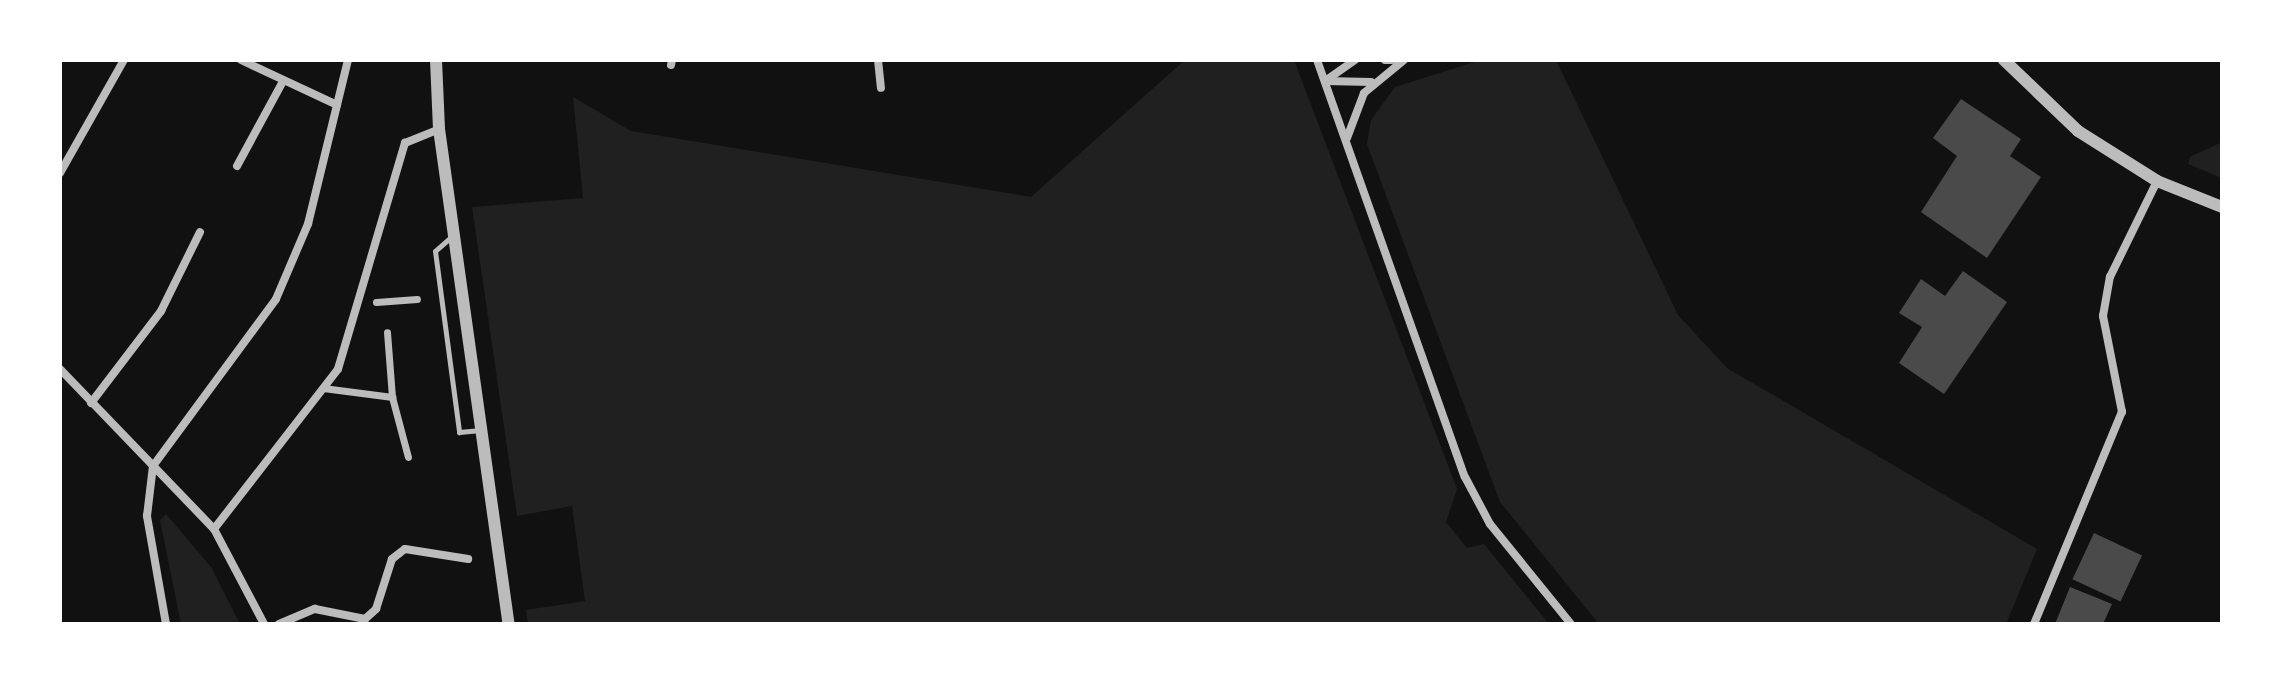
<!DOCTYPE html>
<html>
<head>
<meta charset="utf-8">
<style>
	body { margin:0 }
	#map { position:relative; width:2282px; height:684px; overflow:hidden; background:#111; font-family:"DejaVu Sans",sans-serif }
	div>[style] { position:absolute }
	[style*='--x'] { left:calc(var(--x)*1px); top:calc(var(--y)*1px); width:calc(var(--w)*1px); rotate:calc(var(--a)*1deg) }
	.green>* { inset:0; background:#202020 }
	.building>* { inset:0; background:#4a4a4a; transform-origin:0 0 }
	.service>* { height:5px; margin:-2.5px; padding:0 2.5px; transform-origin:2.5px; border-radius:2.5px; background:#bcbcbc }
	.pedestrian>* { height:7px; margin:-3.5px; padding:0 3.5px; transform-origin:3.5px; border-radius:3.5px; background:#bcbcbc }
	.minor>* { height:8px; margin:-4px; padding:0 4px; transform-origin:4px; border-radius:4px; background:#bcbcbc }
	.tertiary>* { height:12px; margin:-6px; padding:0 6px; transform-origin:6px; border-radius:6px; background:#bcbcbc }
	span { translate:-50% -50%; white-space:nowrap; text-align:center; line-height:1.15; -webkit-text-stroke:8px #fff; paint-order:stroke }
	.frame { position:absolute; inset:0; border:62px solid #fff; pointer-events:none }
</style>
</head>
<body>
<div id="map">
	<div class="green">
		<i style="clip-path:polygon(1185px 60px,1294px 60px,1457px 489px,1446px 522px,1467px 548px,1484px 544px,1549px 624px,528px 624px,526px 610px,585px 601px,572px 506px,517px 516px,472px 207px,583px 198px,573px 97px,631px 131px,1031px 197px)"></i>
		<i style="clip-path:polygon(1481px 60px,1556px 60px,1678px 315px,1727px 368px,2037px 549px,2006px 624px,1599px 624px,1500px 502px,1367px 144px,1371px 120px,1395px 87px)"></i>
		<i style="clip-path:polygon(2222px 142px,2222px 178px,2188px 164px,2190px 157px)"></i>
		<i style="clip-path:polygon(166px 514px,211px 567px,240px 624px,181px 624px,160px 520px)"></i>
	</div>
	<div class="building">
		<i style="clip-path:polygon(1961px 99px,2021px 139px,2010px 156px,2041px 177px,1987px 258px,1921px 212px,1957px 156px,1933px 138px)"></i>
		<i style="clip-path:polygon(1963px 271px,2007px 302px,1944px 394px,1899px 363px,1922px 327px,1899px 313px,1921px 279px,1945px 296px)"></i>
		<i style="left:2094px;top:533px;width:53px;height:51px;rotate:25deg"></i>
		<i style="clip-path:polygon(2070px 587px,2112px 604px,2103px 624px,2055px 624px)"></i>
	</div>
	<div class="service">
		<i style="--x:451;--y:237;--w:21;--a:139"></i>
		<i style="--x:435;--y:251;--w:183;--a:82.4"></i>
		<i style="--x:459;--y:432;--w:22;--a:-5"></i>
	</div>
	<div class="pedestrian">
		<i style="--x:376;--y:302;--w:41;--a:-4.2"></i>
		<i style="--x:323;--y:388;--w:70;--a:7.4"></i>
		<i style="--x:392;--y:397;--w:65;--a:-94.4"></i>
		<i style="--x:392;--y:397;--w:62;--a:75.1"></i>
	</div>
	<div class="minor">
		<i style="--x:241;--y:60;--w:106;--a:25.1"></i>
		<i style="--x:878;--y:60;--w:28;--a:84"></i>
		<i style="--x:1317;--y:60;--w:442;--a:70.5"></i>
		<i style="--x:1465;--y:477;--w:53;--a:62"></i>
		<i style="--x:1490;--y:524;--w:129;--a:51"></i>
		<i style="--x:1385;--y:60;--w:7;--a:0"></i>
		<i style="--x:671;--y:65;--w:5;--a:-79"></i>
		<i style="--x:1325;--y:81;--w:46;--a:1.2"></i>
		<i style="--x:1325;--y:81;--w:37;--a:-35"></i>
		<i style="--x:1347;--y:138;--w:48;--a:-69.3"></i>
		<i style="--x:1364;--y:93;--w:52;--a:-39.5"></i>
		<i style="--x:237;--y:166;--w:94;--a:-61.5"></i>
		<i style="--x:60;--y:173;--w:130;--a:-60.5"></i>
		<i style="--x:60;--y:369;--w:222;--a:46.1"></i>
		<i style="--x:214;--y:529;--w:107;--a:62.2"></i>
		<i style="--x:91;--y:403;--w:116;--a:-52.7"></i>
		<i style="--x:161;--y:311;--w:88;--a:-63.7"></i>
		<i style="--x:214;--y:529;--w:202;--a:-52.2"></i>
		<i style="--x:338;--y:369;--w:236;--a:-73.5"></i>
		<i style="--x:405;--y:143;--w:37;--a:-22"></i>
		<i style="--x:166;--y:624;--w:110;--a:-100"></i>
		<i style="--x:147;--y:516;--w:50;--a:-83.2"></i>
		<i style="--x:153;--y:466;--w:207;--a:-53.6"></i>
		<i style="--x:276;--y:299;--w:82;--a:-66.9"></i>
		<i style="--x:308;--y:224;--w:169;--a:-76.3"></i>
		<i style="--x:279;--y:624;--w:39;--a:-23"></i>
		<i style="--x:315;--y:609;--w:51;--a:11.3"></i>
		<i style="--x:365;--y:619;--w:15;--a:-42"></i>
		<i style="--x:376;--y:609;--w:52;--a:-72.3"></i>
		<i style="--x:392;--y:559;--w:16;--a:-38"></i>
		<i style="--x:405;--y:549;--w:64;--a:9"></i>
		<i style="--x:2034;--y:624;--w:230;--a:-67.5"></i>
		<i style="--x:2122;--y:412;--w:98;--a:-101.2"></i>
		<i style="--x:2103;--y:316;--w:40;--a:-80"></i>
		<i style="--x:2110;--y:277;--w:107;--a:-63.9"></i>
	</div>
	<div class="tertiary">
		<i style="--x:436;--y:60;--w:69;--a:87.5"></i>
		<i style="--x:439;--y:129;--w:500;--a:82"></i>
		<i style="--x:2004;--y:60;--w:103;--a:43.8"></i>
		<i style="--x:2078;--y:131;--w:93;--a:32.3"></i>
		<i style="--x:2157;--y:181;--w:70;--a:21.8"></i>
	</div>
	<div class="frame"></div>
</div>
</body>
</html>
